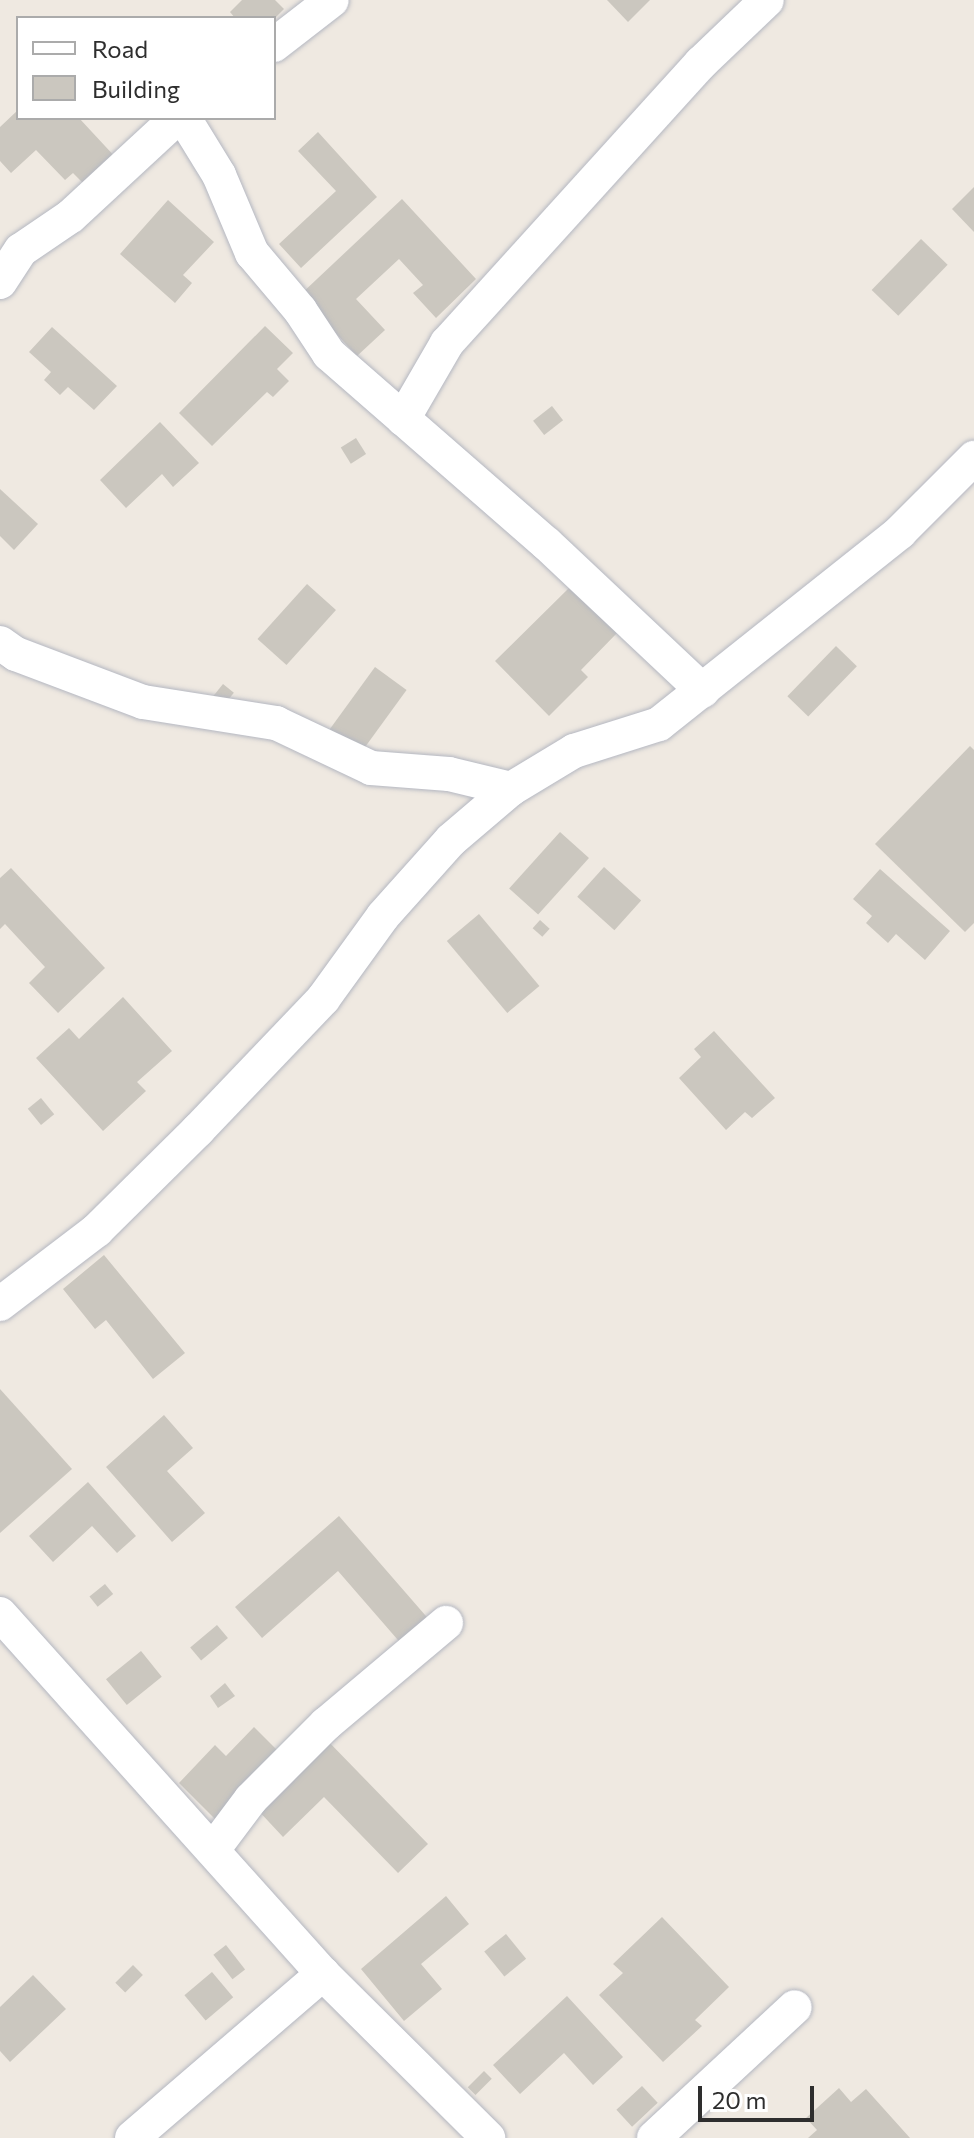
<!DOCTYPE html>
<html>
<head>
<meta charset="utf-8">
<style>
	body { margin:0 }
	#map { position:relative; width:974px; height:2138px; overflow:hidden; background:#efe9e1; font-family:Commissioner,sans-serif }
	div>[style] { position:absolute }
	[style*='--x'] { left:calc(var(--x)*1px); top:calc(var(--y)*1px); width:calc(var(--w)*1px); rotate:calc(var(--a)*1deg) }
	.building>* { inset:0; background:#cbc7bf; transform-origin:0 0 }
	.roads { filter:drop-shadow(0 0 2px #b4b7c1) drop-shadow(0 0 2px #b4b7c1) }
	.minor>* { height:34px; margin:-17px; padding:0 17px; transform-origin:17px; border-radius:17px; background:#fff }
	span { translate:-50% -50%; white-space:nowrap; text-align:center; line-height:1.15; -webkit-text-stroke:7px #fff; paint-order:stroke }
	.legend { position:absolute; left:16px; top:16px; width:260px; height:104px; box-sizing:border-box; background:#fff; border:2px solid #ababab; margin:0; padding:10px 14px; list-style:none; font-size:24px; color:#2e2e2e }
	.legend li { display:flex; align-items:center; gap:16px; height:40px }
	.legend b { width:40px; border:2px solid #ababab }
	.scale { position:absolute; left:698px; top:2086px; width:116px; height:36px; box-sizing:border-box; border:4px solid #2e2e2e; border-top:0; padding-left:10px; font-size:24px; line-height:28px; white-space:nowrap; color:#2e2e2e; -webkit-text-stroke:6px #fff; paint-order:stroke }
</style>
</head>
<body>
<div id="map">
	<div class="building">
		<i style="clip-path:polygon(242px 0,275px 0,284px 9px,275px 18px,235px 18px,230px 12px)"></i>
		<i style="clip-path:polygon(607px 0,650px 0,628px 22px)"></i>
		<i style="clip-path:polygon(18px 110px,18px 118px,79px 118px,118px 160px,88px 188px,73px 173px,65px 180px,36px 150px,11px 173px,0 161px,0 127px)"></i>
		<i style="clip-path:polygon(318px 132px,377px 197px,301px 268px,279px 244px,336px 191px,298px 151px)"></i>
		<i style="clip-path:polygon(974px 187px,974px 232px,952px 209px)"></i>
		<i style="clip-path:polygon(402px 199px,476px 279px,436px 318px,413px 293px,423px 285px,399px 259px,356px 299px,385px 330px,357px 356px,300px 295px)"></i>
		<i style="clip-path:polygon(168px 200px,214px 242px,183px 275px,192px 283px,175px 303px,120px 254px)"></i>
		<i style="left:921px;top:239px;width:37px;height:71px;rotate:44deg"></i>
		<i style="clip-path:polygon(265px 326px,293px 353px,277px 369px,289px 381px,273px 397px,267px 392px,212px 446px,179px 413px)"></i>
		<i style="clip-path:polygon(52px 327px,117px 386px,94px 410px,68px 387px,60px 395px,44px 380px,51px 372px,29px 352px)"></i>
		<i style="left:552px;top:406px;width:18px;height:24px;rotate:52deg"></i>
		<i style="clip-path:polygon(160px 422px,199px 463px,173px 487px,162px 474px,126px 508px,100px 480px)"></i>
		<i style="left:356px;top:438px;width:19px;height:18px;rotate:58deg"></i>
		<i style="clip-path:polygon(0 489px,38px 524px,14px 550px,0 536px)"></i>
		<i style="left:307px;top:584px;width:39px;height:74px;rotate:42deg"></i>
		<i style="clip-path:polygon(571px 586px,617px 633px,581px 670px,588px 677px,549px 716px,495px 661px)"></i>
		<i style="left:836px;top:646px;width:29px;height:70px;rotate:44deg"></i>
		<i style="left:375px;top:667px;width:39px;height:77px;rotate:36deg"></i>
		<i style="left:223px;top:684px;width:14px;height:17px;rotate:39deg"></i>
		<i style="clip-path:polygon(970px 746px,974px 750px,974px 923px,965px 932px,875px 844px)"></i>
		<i style="left:560px;top:832px;width:39px;height:76px;rotate:42deg"></i>
		<i style="left:604px;top:867px;width:50px;height:40px;rotate:42deg"></i>
		<i style="clip-path:polygon(11px 868px,105px 968px,58px 1013px,29px 983px,45px 967px,5px 924px,0 929px,0 878px)"></i>
		<i style="clip-path:polygon(880px 869px,950px 931px,925px 960px,896px 934px,888px 943px,866px 923px,872px 916px,853px 899px)"></i>
		<i style="left:479px;top:914px;width:94px;height:42px;rotate:50deg"></i>
		<i style="left:540px;top:920px;width:13px;height:11px;rotate:42deg"></i>
		<i style="clip-path:polygon(123px 997px,172px 1051px,137px 1082px,146px 1091px,103px 1131px,36px 1058px,69px 1028px,79px 1039px)"></i>
		<i style="clip-path:polygon(714px 1031px,775px 1098px,752px 1118px,745px 1112px,726px 1130px,679px 1078px,701px 1057px,694px 1049px)"></i>
		<i style="left:41px;top:1098px;width:21px;height:17px;rotate:51deg"></i>
		<i style="clip-path:polygon(104px 1255px,185px 1353px,153px 1379px,106px 1320px,95px 1329px,63px 1289px)"></i>
		<i style="clip-path:polygon(0 1389px,72px 1469px,0 1533px)"></i>
		<i style="clip-path:polygon(164px 1415px,193px 1448px,167px 1471px,205px 1513px,172px 1542px,106px 1467px)"></i>
		<i style="clip-path:polygon(88px 1482px,136px 1536px,117px 1553px,92px 1526px,53px 1562px,29px 1536px)"></i>
		<i style="clip-path:polygon(339px 1516px,432px 1623px,404px 1647px,338px 1571px,262px 1638px,235px 1607px)"></i>
		<i style="left:105px;top:1584px;width:13px;height:20px;rotate:51deg"></i>
		<i style="left:217px;top:1625px;width:17px;height:35px;rotate:50deg"></i>
		<i style="left:141px;top:1651px;width:33px;height:45px;rotate:51deg"></i>
		<i style="clip-path:polygon(225px 1683px,235px 1696px,218px 1708px,210px 1696px)"></i>
		<i style="clip-path:polygon(254px 1727px,280px 1753px,215px 1819px,179px 1783px,215px 1745px,226px 1756px)"></i>
		<i style="clip-path:polygon(325px 1738px,428px 1844px,398px 1873px,324px 1797px,283px 1837px,255px 1807px)"></i>
		<i style="clip-path:polygon(446px 1896px,469px 1924px,421px 1964px,442px 1989px,404px 2021px,361px 1969px)"></i>
		<i style="clip-path:polygon(662px 1917px,729px 1987px,695px 2020px,702px 2026px,663px 2062px,599px 1995px,623px 1973px,613px 1964px)"></i>
		<i style="left:506px;top:1934px;width:32px;height:28px;rotate:51deg"></i>
		<i style="left:226px;top:1945px;width:31px;height:16px;rotate:52deg"></i>
		<i style="left:133px;top:1965px;width:14px;height:25px;rotate:45deg"></i>
		<i style="left:212px;top:1972px;width:33px;height:36px;rotate:50deg"></i>
		<i style="clip-path:polygon(33px 1975px,66px 2009px,10px 2062px,0 2051px,0 2007px)"></i>
		<i style="clip-path:polygon(567px 1996px,623px 2057px,593px 2085px,564px 2053px,520px 2094px,493px 2065px)"></i>
		<i style="left:484px;top:2071px;width:11px;height:23px;rotate:45deg"></i>
		<i style="left:642px;top:2086px;width:23px;height:35px;rotate:47deg"></i>
		<i style="clip-path:polygon(839px 2088px,851px 2102px,866px 2089px,910px 2138px,808px 2138px,817px 2130px,806px 2118px)"></i>
	</div>
	<div class="roads">
		<div class="minor">
			<i style="--x:274;--y:45;--w:73;--a:-37.8"></i>
			<i style="--x:184;--y:118;--w:67;--a:58.4"></i>
			<i style="--x:219;--y:175;--w:85;--a:67.1"></i>
			<i style="--x:252;--y:253;--w:75;--a:49.9"></i>
			<i style="--x:300;--y:310;--w:53;--a:56.6"></i>
			<i style="--x:329;--y:354;--w:289;--a:41.1"></i>
			<i style="--x:547;--y:544;--w:214;--a:43.3"></i>
			<i style="--x:0;--y:282;--w:38;--a:-57"></i>
			<i style="--x:21;--y:250;--w:60;--a:-34.2"></i>
			<i style="--x:71;--y:216;--w:144;--a:-42.8"></i>
			<i style="--x:403;--y:419;--w:88;--a:-59.9"></i>
			<i style="--x:447;--y:343;--w:378;--a:-47.8"></i>
			<i style="--x:701;--y:63;--w:91;--a:-43.7"></i>
			<i style="--x:0;--y:643;--w:19;--a:35"></i>
			<i style="--x:16;--y:654;--w:136;--a:20.7"></i>
			<i style="--x:143;--y:702;--w:135;--a:9"></i>
			<i style="--x:276;--y:723;--w:105;--a:25.3"></i>
			<i style="--x:371;--y:768;--w:78;--a:4.4"></i>
			<i style="--x:449;--y:774;--w:64;--a:13.6"></i>
			<i style="--x:0;--y:1304;--w:122;--a:-37.3"></i>
			<i style="--x:97;--y:1230;--w:142;--a:-44.7"></i>
			<i style="--x:198;--y:1130;--w:181;--a:-46.3"></i>
			<i style="--x:323;--y:999;--w:102;--a:-54.1"></i>
			<i style="--x:383;--y:916;--w:102;--a:-48.2"></i>
			<i style="--x:451;--y:840;--w:79;--a:-40.4"></i>
			<i style="--x:511;--y:789;--w:74;--a:-31.1"></i>
			<i style="--x:574;--y:751;--w:89;--a:-17.6"></i>
			<i style="--x:659;--y:724;--w:308;--a:-38.5"></i>
			<i style="--x:900;--y:532;--w:105;--a:-45"></i>
			<i style="--x:0;--y:1614;--w:484;--a:48.1"></i>
			<i style="--x:323;--y:1974;--w:233;--a:44.8"></i>
			<i style="--x:215;--y:1847;--w:60;--a:-53.1"></i>
			<i style="--x:251;--y:1799;--w:106;--a:-45"></i>
			<i style="--x:326;--y:1724;--w:157;--a:-40.1"></i>
			<i style="--x:132;--y:2138;--w:252;--a:-40.7"></i>
			<i style="--x:654;--y:2138;--w:192;--a:-42.9"></i>
		</div>
	</div>
	<ul class="legend">
	<li><b style="height:10px;background:#fff"></b>Road</li>
	<li><b style="height:22px;background:#cbc7bf"></b>Building</li>
	</ul>
	<div class="scale">20 m</div>
</div>
</body>
</html>
